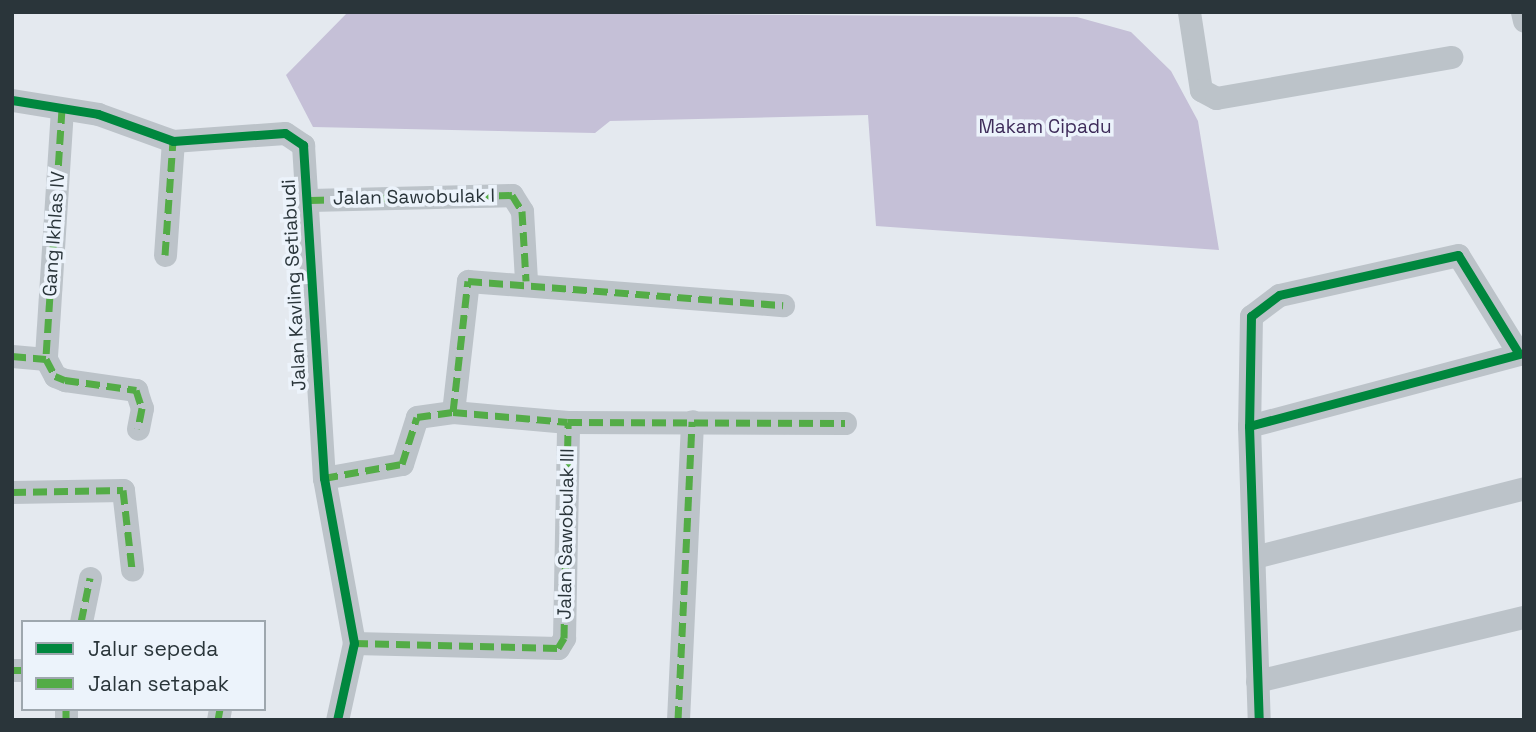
<!DOCTYPE html>
<html>
<head>
<meta charset="utf-8">
<style>
	body { margin:0 }
	#map { position:relative; width:1536px; height:732px; overflow:hidden; background:#e4e9ef; font-family:"Space Grotesk",sans-serif }
	div>[style] { position:absolute }
	[style*='--x'] { left:calc(var(--x)*1px); top:calc(var(--y)*1px); width:calc(var(--w)*1px); rotate:calc(var(--a)*1deg) }
	.green>* { inset:0; background:#c5c0d7 }
	.minor>* { height:23px; margin:-11.5px; padding:0 11.5px; transform-origin:11.5px; border-radius:11.5px; background:#bcc3c9 }
	.quiet>* { height:7px; margin-top:-3.5px; transform-origin:0; background:repeating-linear-gradient(90deg,#53ac46 0 14px,transparent 0 21px) }
	.cycleway>* { height:9px; margin:-4.5px; padding:0 4.5px; transform-origin:4.5px; border-radius:4.5px; background:#00873e }
	span { translate:-50% -50%; white-space:nowrap; text-align:center; line-height:1.15; -webkit-text-stroke:7px #ecf3fb; paint-order:stroke }
	.park-label { font-size:19px; color:#3e2c5a }
	.street-label { font-size:19px; color:#2a353a }
	.frame { position:absolute; inset:0; border:14px solid #2a353a; pointer-events:none }
	.legend { position:absolute; left:21px; top:620px; width:245px; height:91px; box-sizing:border-box; background:#ecf3fb; border:2px solid #9ea7ae; margin:0; padding:9px 12px; list-style:none; font-size:21px; color:#2a353a }
	.legend li { display:flex; align-items:center; gap:14px; height:35px }
	.legend b { width:35px; border:2px solid #9ea7ae }
</style>
</head>
<body>
<div id="map">
	<div class="green">
		<i style="clip-path:polygon(348px 12px,1077px 17px,1131px 32px,1171px 71px,1198px 121px,1219px 250px,876px 226px,868px 115px,610px 121px,595px 133px,313px 127px,286px 75px)"></i>
	</div>
	<div class="minor">
		<i style="--x:1189;--y:12;--w:79;--a:81.3"></i>
		<i style="--x:1201;--y:90;--w:17;--a:28"></i>
		<i style="--x:1216;--y:98;--w:239;--a:-9.9"></i>
		<i style="--x:1522;--y:12;--w:9;--a:77"></i>
		<i style="--x:12;--y:100;--w:87;--a:9.2"></i>
		<i style="--x:98;--y:114;--w:80;--a:19.8"></i>
		<i style="--x:173;--y:141;--w:112;--a:-4.1"></i>
		<i style="--x:285;--y:133;--w:22;--a:34"></i>
		<i style="--x:303;--y:145;--w:334;--a:86.4"></i>
		<i style="--x:324;--y:478;--w:168;--a:79.7"></i>
		<i style="--x:354;--y:643;--w:79;--a:102.4"></i>
		<i style="--x:62;--y:109;--w:251;--a:93.7"></i>
		<i style="--x:46;--y:359;--w:19;--a:62"></i>
		<i style="--x:55;--y:376;--w:11;--a:22"></i>
		<i style="--x:65;--y:380;--w:72;--a:8"></i>
		<i style="--x:136;--y:390;--w:19;--a:72"></i>
		<i style="--x:142;--y:408;--w:21;--a:101"></i>
		<i style="--x:310;--y:200;--w:202;--a:-1.4"></i>
		<i style="--x:512;--y:195;--w:19;--a:58"></i>
		<i style="--x:522;--y:211;--w:70;--a:86.7"></i>
		<i style="--x:165;--y:255;--w:114;--a:-86"></i>
		<i style="--x:12;--y:356;--w:34;--a:5"></i>
		<i style="--x:453;--y:412;--w:132;--a:-83.5"></i>
		<i style="--x:468;--y:281;--w:316;--a:4.4"></i>
		<i style="--x:1249;--y:426;--w:279;--a:-14.9"></i>
		<i style="--x:1519;--y:354;--w:116;--a:-121.6"></i>
		<i style="--x:1458;--y:255;--w:183;--a:167.4"></i>
		<i style="--x:1279;--y:295;--w:35;--a:143"></i>
		<i style="--x:1251;--y:316;--w:110;--a:91"></i>
		<i style="--x:1249;--y:426;--w:294;--a:88.1"></i>
		<i style="--x:324;--y:478;--w:79;--a:-10.2"></i>
		<i style="--x:402;--y:464;--w:49;--a:-72.3"></i>
		<i style="--x:417;--y:417;--w:36;--a:-8"></i>
		<i style="--x:453;--y:412;--w:115;--a:5"></i>
		<i style="--x:568;--y:422;--w:277;--a:0.2"></i>
		<i style="--x:12;--y:492;--w:111;--a:-1"></i>
		<i style="--x:123;--y:490;--w:80;--a:83.5"></i>
		<i style="--x:1254;--y:557;--w:279;--a:-14.3"></i>
		<i style="--x:81;--y:622;--w:45;--a:-78.4"></i>
		<i style="--x:354;--y:643;--w:204;--a:1.4"></i>
		<i style="--x:558;--y:648;--w:12;--a:-59"></i>
		<i style="--x:564;--y:638;--w:216;--a:-88.9"></i>
		<i style="--x:12;--y:670;--w:11;--a:0"></i>
		<i style="--x:1257;--y:681;--w:275;--a:-13.5"></i>
		<i style="--x:66;--y:720;--w:11;--a:-90"></i>
		<i style="--x:218;--y:720;--w:11;--a:-80"></i>
		<i style="--x:678;--y:720;--w:299;--a:-87.3"></i>
	</div>
	<div class="quiet">
		<i style="--x:62;--y:109;--w:251;--a:93.7"></i>
		<i style="--x:46;--y:359;--w:19;--a:62"></i>
		<i style="--x:55;--y:376;--w:11;--a:22"></i>
		<i style="--x:65;--y:380;--w:72;--a:8"></i>
		<i style="--x:136;--y:390;--w:19;--a:72"></i>
		<i style="--x:142;--y:408;--w:21;--a:101"></i>
		<i style="--x:310;--y:200;--w:202;--a:-1.4"></i>
		<i style="--x:512;--y:195;--w:19;--a:58"></i>
		<i style="--x:522;--y:211;--w:70;--a:86.7"></i>
		<i style="--x:165;--y:255;--w:114;--a:-86"></i>
		<i style="--x:12;--y:356;--w:34;--a:5"></i>
		<i style="--x:453;--y:412;--w:132;--a:-83.5"></i>
		<i style="--x:468;--y:281;--w:316;--a:4.4"></i>
		<i style="--x:324;--y:478;--w:79;--a:-10.2"></i>
		<i style="--x:402;--y:464;--w:49;--a:-72.3"></i>
		<i style="--x:417;--y:417;--w:36;--a:-8"></i>
		<i style="--x:453;--y:412;--w:115;--a:5"></i>
		<i style="--x:568;--y:422;--w:277;--a:0.2"></i>
		<i style="--x:12;--y:492;--w:111;--a:-1"></i>
		<i style="--x:123;--y:490;--w:80;--a:83.5"></i>
		<i style="--x:81;--y:622;--w:45;--a:-78.4"></i>
		<i style="--x:354;--y:643;--w:204;--a:1.4"></i>
		<i style="--x:558;--y:648;--w:12;--a:-59"></i>
		<i style="--x:564;--y:638;--w:216;--a:-88.9"></i>
		<i style="--x:12;--y:670;--w:11;--a:0"></i>
		<i style="--x:66;--y:720;--w:11;--a:-90"></i>
		<i style="--x:218;--y:720;--w:11;--a:-80"></i>
		<i style="--x:678;--y:720;--w:299;--a:-87.3"></i>
	</div>
	<div class="cycleway">
		<i style="--x:12;--y:100;--w:87;--a:9.2"></i>
		<i style="--x:98;--y:114;--w:80;--a:19.8"></i>
		<i style="--x:173;--y:141;--w:112;--a:-4.1"></i>
		<i style="--x:285;--y:133;--w:22;--a:34"></i>
		<i style="--x:303;--y:145;--w:334;--a:86.4"></i>
		<i style="--x:324;--y:478;--w:168;--a:79.7"></i>
		<i style="--x:354;--y:643;--w:79;--a:102.4"></i>
		<i style="--x:1249;--y:426;--w:279;--a:-14.9"></i>
		<i style="--x:1519;--y:354;--w:116;--a:-121.6"></i>
		<i style="--x:1458;--y:255;--w:183;--a:167.4"></i>
		<i style="--x:1279;--y:295;--w:35;--a:143"></i>
		<i style="--x:1251;--y:316;--w:110;--a:91"></i>
		<i style="--x:1249;--y:426;--w:294;--a:88.1"></i>
	</div>
	<div class="park-label">
		<span style="left:1045px;top:127px">Makam Cipadu</span>
	</div>
	<div class="street-label">
		<span style="left:414px;top:197px;rotate:-1deg">Jalan Sawobulak I</span>
		<span style="left:54px;top:234px;rotate:-86deg">Gang Ikhlas IV</span>
		<span style="left:294px;top:285px;rotate:-93deg">Jalan Kavling Setiabudi</span>
		<span style="left:566px;top:534px;rotate:-89deg">Jalan Sawobulak III</span>
	</div>
	<div class="frame"></div>
	<ul class="legend">
	<li><b style="height:9px;background:#00873e"></b>Jalur sepeda</li>
	<li><b style="height:9px;background:#53ac46"></b>Jalan setapak</li>
	</ul>
</div>
</body>
</html>
